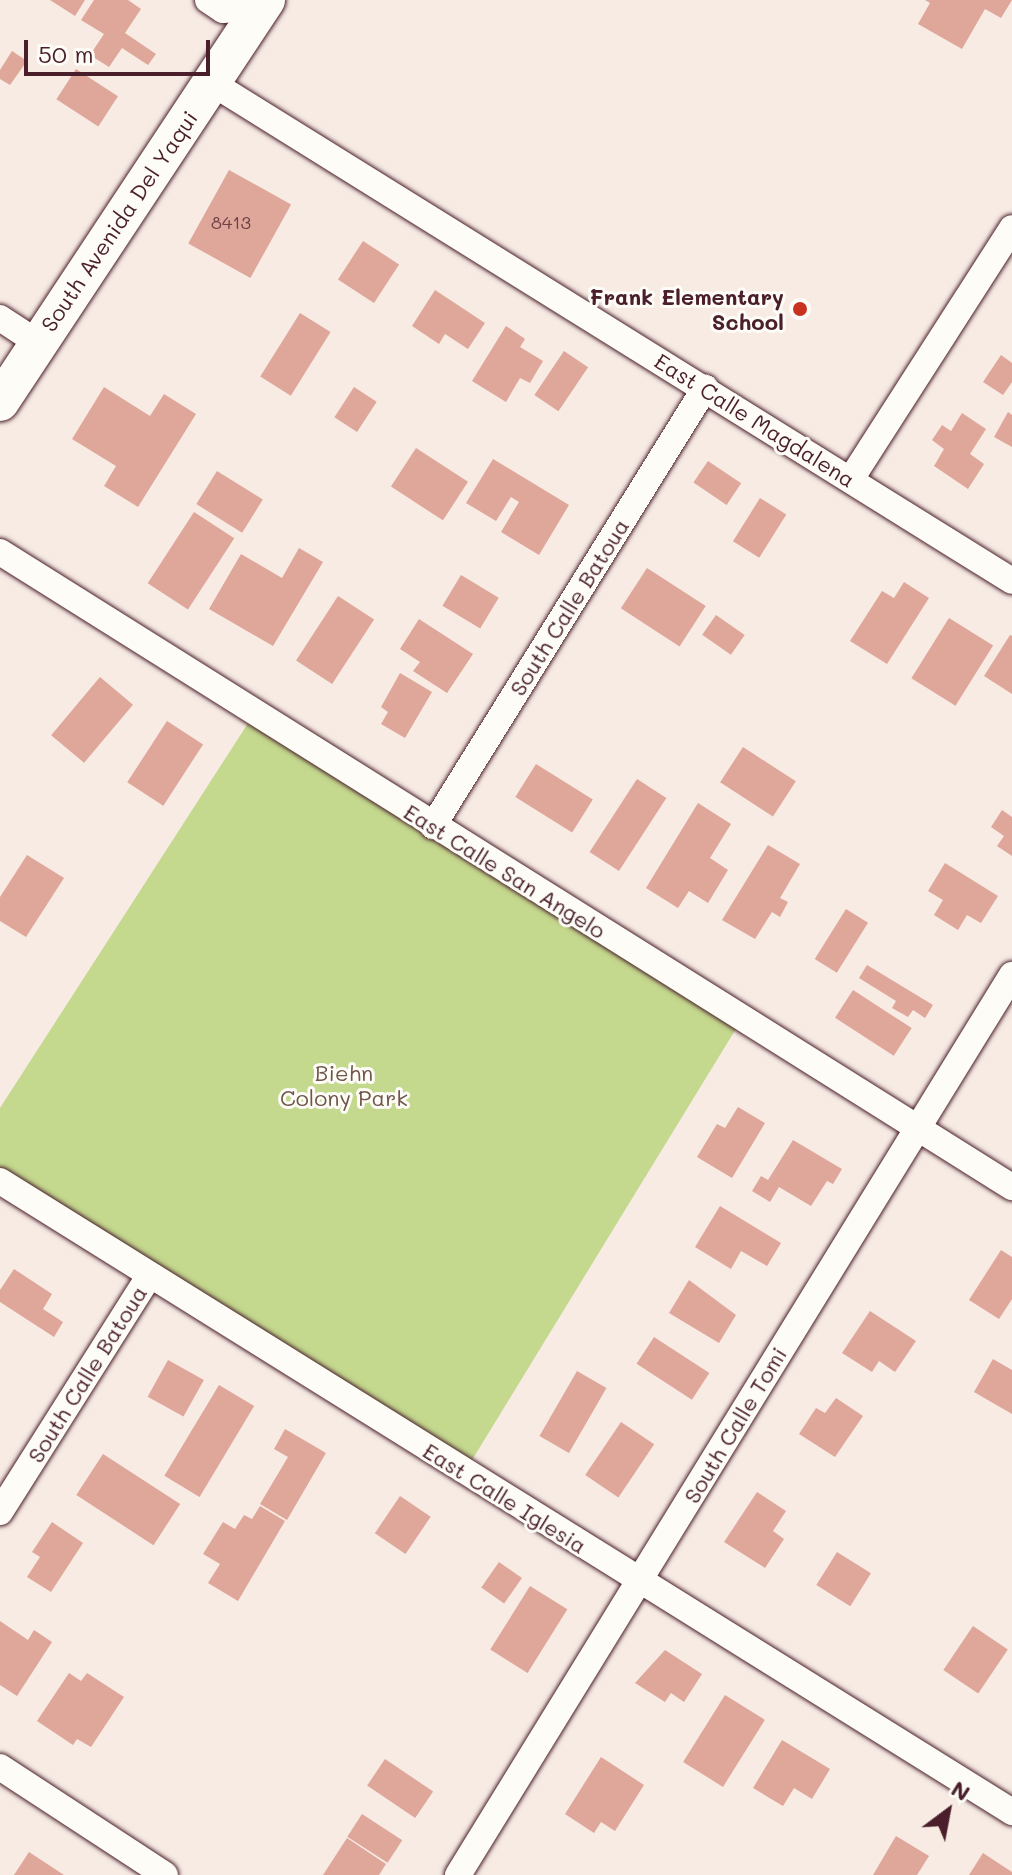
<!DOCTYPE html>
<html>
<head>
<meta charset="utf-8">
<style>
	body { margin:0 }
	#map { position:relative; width:1012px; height:1875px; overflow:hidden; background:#f7ebe4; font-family:Mali,sans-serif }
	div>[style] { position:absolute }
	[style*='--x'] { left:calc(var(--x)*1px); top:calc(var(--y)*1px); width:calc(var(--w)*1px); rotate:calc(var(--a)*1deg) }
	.green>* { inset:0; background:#c4d88e }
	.building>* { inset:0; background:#dfa69a; transform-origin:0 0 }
	.roads { filter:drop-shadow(0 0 2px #4a1f2b) drop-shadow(0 0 2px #4a1f2b) }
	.street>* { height:26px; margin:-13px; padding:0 13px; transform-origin:13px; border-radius:13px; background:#fdfcf7 }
	.secondary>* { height:38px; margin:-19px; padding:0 19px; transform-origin:19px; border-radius:19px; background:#fdfcf7 }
	.dots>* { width:22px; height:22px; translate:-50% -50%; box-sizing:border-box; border:4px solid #fdfcf7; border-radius:50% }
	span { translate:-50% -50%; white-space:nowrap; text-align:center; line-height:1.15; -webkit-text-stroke:6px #fdfcf7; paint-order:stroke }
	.number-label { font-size:18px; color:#6f4147 }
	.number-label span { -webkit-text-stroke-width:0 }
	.street-label { font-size:22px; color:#4a1f2b }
	.poi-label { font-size:22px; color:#4a1f2b; font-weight:700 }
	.right { translate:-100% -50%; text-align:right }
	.park-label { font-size:22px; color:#6f5649 }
	.north { position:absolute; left:908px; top:1771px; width:80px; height:80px; -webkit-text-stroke:6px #fdfcf7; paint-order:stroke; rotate:32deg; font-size:22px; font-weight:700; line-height:32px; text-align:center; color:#4a1f2b }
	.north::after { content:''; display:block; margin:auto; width:28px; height:36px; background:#4a1f2b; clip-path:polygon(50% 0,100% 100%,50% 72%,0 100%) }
	.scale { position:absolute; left:24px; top:40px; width:186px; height:36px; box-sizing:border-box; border:4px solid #4a1f2b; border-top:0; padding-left:10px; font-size:24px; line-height:28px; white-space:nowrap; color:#4a1f2b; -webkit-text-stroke:6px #fdfcf7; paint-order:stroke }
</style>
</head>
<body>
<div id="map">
	<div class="green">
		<i style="clip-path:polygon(254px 714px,742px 1019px,464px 1473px,0 1181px,0 1108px)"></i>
	</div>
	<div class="building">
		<i style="clip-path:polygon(50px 0,85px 0,75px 16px)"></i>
		<i style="clip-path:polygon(94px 0,128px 0,141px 9px,125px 33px,156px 54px,148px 65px,122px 48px,109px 67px,90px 55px,104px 34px,81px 20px)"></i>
		<i style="clip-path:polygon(925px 0,1012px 0,1001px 18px,985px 9px,962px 49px,918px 24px,930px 3px)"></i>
		<i style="clip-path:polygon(12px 51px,27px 61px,10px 85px,0 79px,0 70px)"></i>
		<i style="left:76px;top:69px;width:50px;height:36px;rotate:33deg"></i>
		<i style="left:229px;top:170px;width:71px;height:84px;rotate:29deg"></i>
		<i style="left:363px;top:241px;width:43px;height:46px;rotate:33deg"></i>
		<i style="clip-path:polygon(435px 290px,485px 323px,468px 349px,445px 334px,439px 344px,412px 326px)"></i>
		<i style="left:300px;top:313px;width:36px;height:75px;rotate:32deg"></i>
		<i style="clip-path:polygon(506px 326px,525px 339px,520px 347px,543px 361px,530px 383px,520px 378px,506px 402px,472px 381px)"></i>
		<i style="left:564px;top:351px;width:29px;height:53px;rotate:34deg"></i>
		<i style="clip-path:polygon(1001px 355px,1012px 363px,1012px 382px,1003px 395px,983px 382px)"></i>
		<i style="clip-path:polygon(104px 387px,150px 416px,164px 394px,196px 414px,138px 507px,104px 486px,116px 466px,72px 439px)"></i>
		<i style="left:354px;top:387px;width:27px;height:36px;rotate:33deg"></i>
		<i style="clip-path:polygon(1008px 412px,1012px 415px,1012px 447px,994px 437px)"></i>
		<i style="clip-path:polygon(962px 413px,986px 429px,970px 454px,984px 464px,968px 489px,934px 466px,944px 449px,932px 440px,942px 425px,951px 431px)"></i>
		<i style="left:416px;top:448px;width:62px;height:46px;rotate:33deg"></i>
		<i style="clip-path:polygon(493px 459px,569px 505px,539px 555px,501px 532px,519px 502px,511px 497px,496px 521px,466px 503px)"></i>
		<i style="left:708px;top:461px;width:40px;height:26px;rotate:34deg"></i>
		<i style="left:217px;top:471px;width:54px;height:39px;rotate:32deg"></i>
		<i style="left:760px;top:498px;width:31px;height:51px;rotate:32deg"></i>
		<i style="left:194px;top:512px;width:48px;height:85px;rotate:33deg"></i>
		<i style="clip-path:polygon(299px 548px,323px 562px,273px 646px,209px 609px,241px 554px,282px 578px)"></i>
		<i style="left:647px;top:568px;width:70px;height:48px;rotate:33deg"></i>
		<i style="left:461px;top:575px;width:44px;height:36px;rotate:31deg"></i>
		<i style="clip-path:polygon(904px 582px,929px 598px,887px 664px,850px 641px,882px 591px,894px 598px)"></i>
		<i style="left:338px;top:596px;width:43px;height:77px;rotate:33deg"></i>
		<i style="left:716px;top:615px;width:35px;height:24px;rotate:35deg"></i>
		<i style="left:949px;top:618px;width:52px;height:71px;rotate:32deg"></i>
		<i style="clip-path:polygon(419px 619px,473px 654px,447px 693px,413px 671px,420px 662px,400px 649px)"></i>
		<i style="clip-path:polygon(1010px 635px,1012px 636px,1012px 694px,984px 676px)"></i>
		<i style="clip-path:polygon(400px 673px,432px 692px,405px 738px,381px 724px,388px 712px,381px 707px)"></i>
		<i style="left:100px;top:677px;width:43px;height:76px;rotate:40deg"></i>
		<i style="left:167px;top:721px;width:43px;height:73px;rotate:33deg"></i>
		<i style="left:743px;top:747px;width:63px;height:42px;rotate:33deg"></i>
		<i style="left:536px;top:764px;width:67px;height:39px;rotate:32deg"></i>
		<i style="left:637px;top:779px;width:35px;height:87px;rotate:33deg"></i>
		<i style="clip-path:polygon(698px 803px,731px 824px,710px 858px,728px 870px,708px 903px,689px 891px,678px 908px,646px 888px)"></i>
		<i style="clip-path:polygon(1002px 810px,1012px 817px,1012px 856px,997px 846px,1004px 836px,991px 827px)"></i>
		<i style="clip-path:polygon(768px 845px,800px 864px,780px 898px,788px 902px,780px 917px,772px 912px,755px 939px,722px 920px)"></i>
		<i style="clip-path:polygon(27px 855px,64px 878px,26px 937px,0 921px,0 897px)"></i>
		<i style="clip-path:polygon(945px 863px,998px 896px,981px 923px,967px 915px,958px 930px,934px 915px,943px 900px,928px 891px)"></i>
		<i style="left:846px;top:909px;width:26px;height:59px;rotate:32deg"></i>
		<i style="clip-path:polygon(867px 965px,933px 1005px,925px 1018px,913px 1010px,908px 1017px,892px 1008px,896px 1001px,859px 978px)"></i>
		<i style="left:853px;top:990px;width:70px;height:33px;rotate:33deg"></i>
		<i style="clip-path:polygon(738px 1107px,765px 1123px,732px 1178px,697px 1157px,717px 1124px,725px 1128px)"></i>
		<i style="clip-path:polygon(793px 1140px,842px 1169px,833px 1184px,827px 1181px,811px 1206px,779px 1187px,770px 1202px,752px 1191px,761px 1176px,768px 1180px)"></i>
		<i style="clip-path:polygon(720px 1206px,781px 1243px,767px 1266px,741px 1251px,731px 1269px,695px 1247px)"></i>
		<i style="clip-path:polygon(1001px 1250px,1012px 1257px,1012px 1299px,999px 1319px,969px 1300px)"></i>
		<i style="clip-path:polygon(14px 1269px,52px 1294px,43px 1309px,63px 1322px,54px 1337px,0 1302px,0 1290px)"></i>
		<i style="clip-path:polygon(689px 1280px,736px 1315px,719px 1343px,669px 1313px)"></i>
		<i style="clip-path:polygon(870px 1311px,916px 1341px,895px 1372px,879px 1361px,872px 1372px,842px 1353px)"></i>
		<i style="left:654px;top:1337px;width:66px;height:32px;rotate:33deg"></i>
		<i style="clip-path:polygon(993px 1359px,1012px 1370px,1012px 1414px,974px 1392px)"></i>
		<i style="left:168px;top:1360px;width:41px;height:42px;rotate:29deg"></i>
		<i style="left:577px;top:1371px;width:34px;height:75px;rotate:30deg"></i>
		<i style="left:219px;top:1385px;width:41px;height:106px;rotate:31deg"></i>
		<i style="clip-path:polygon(836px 1398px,863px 1416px,835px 1457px,799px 1434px,816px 1408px,825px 1413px)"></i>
		<i style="left:621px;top:1422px;width:40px;height:64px;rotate:34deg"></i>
		<i style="clip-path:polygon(285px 1429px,326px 1453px,287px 1520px,260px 1504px,288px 1457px,274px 1449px)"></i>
		<i style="left:103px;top:1454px;width:92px;height:49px;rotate:33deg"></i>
		<i style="clip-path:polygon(757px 1492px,786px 1511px,773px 1531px,784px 1539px,765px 1568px,724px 1542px)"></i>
		<i style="left:400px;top:1496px;width:37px;height:45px;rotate:34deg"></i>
		<i style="clip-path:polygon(260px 1506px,285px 1521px,238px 1601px,208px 1583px,220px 1564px,203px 1554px,223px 1522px,235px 1529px,244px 1515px,252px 1519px)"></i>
		<i style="clip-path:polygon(52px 1522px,83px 1543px,51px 1592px,27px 1577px,40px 1557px,32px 1552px)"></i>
		<i style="left:837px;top:1552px;width:40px;height:39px;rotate:32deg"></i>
		<i style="left:499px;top:1562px;width:28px;height:31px;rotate:35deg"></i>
		<i style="left:530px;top:1586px;width:44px;height:75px;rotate:32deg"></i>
		<i style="clip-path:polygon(0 1621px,28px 1640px,34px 1630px,52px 1642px,17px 1696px,0 1685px)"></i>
		<i style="left:973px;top:1626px;width:42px;height:53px;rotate:34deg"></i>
		<i style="clip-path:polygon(665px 1650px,702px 1674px,684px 1702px,671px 1693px,665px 1702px,635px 1683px)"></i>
		<i style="clip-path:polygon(69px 1673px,81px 1681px,87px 1673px,124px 1697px,91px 1747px,77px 1739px,73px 1745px,37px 1721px)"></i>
		<i style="left:725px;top:1695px;width:47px;height:79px;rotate:32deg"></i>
		<i style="clip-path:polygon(782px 1740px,830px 1769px,812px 1799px,794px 1788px,783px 1806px,753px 1788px)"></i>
		<i style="clip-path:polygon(601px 1757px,644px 1785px,615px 1831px,601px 1822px,594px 1833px,565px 1814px)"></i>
		<i style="left:385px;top:1759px;width:58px;height:32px;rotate:34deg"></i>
		<i style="left:362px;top:1814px;width:48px;height:27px;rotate:33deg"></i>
		<i style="clip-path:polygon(896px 1836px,929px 1856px,917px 1875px,873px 1875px)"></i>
		<i style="clip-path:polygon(347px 1838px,386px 1864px,379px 1875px,323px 1875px)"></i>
		<i style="clip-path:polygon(29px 1852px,64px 1875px,14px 1875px)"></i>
		<i style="clip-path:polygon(983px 1853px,1012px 1872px,1012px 1875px,969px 1875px)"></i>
	</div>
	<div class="roads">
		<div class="street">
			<i style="--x:208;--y:0;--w:18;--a:34"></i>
			<i style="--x:223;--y:10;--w:40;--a:-5.7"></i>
			<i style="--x:263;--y:6;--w:7;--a:-124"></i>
			<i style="--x:212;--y:83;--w:942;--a:31.9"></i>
			<i style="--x:0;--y:318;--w:45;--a:33.3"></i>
			<i style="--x:851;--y:479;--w:298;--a:-57.3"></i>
			<i style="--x:0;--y:552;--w:1195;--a:32.11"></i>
			<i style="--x:433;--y:826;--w:516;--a:-58.16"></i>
			<i style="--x:0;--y:1181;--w:1193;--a:31.94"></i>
			<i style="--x:0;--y:1512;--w:279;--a:-57.7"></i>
			<i style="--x:0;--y:1767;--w:197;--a:33.2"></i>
			<i style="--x:458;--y:1875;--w:1057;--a:-58.39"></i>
		</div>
		<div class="secondary">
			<i style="--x:0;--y:402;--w:482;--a:-56.5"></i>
		</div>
	</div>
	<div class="dots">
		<i style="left:800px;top:309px;background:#c8321e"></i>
	</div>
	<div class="number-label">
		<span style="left:231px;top:222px">8413</span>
	</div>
	<div class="street-label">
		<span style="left:119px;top:221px;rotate:-56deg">South Avenida Del Yaqui</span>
		<span style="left:755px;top:420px;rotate:32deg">East Calle Magdalena</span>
		<span style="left:569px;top:607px;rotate:-58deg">South Calle Batoua</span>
		<span style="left:505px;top:871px;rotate:32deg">East Calle San Angelo</span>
		<span style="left:87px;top:1374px;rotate:-58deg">South Calle Batoua</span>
		<span style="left:735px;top:1425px;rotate:-59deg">South Calle Tomi</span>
		<span style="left:505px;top:1498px;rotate:32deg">East Calle Iglesia</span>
	</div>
	<div class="poi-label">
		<span class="right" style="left:784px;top:309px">Frank Elementary<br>School</span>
	</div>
	<div class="park-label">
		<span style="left:344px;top:1085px">Biehn<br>Colony Park</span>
	</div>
	<div class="north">N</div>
	<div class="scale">50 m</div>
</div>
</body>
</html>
